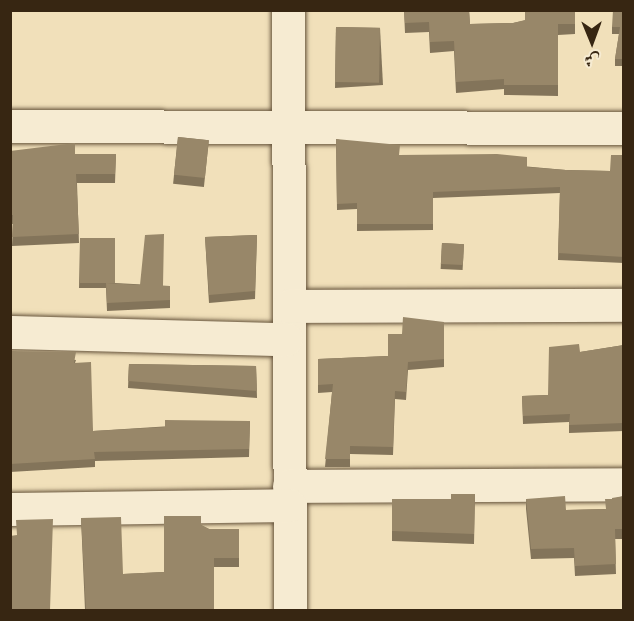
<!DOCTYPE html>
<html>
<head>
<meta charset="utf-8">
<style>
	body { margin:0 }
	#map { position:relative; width:634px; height:621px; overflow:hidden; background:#f1e0ba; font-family:"IM FELL DW Pica",Amiri,serif }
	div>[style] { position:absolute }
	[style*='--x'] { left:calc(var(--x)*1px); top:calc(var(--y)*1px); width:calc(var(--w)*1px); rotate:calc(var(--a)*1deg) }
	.roads { filter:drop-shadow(0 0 2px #66543c) drop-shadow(0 0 2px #66543c) }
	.minor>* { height:33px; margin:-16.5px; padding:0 16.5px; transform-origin:16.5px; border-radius:16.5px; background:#f6ebd2 }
	.wall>* { inset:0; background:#83745a; transform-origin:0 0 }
	.building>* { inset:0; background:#988769; transform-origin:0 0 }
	span { translate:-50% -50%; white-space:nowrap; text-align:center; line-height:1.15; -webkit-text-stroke:5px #f6ebd2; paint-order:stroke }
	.frame { position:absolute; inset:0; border:12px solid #372612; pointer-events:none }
	.north { position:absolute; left:562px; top:12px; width:60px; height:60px; -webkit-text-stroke:4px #f6ebd2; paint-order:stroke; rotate:179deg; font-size:16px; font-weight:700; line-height:24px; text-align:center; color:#372612 }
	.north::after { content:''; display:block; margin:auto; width:21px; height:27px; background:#372612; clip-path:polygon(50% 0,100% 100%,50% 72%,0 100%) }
</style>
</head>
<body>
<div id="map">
	<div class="roads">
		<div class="minor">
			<i style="--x:288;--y:10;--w:600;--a:89.81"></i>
			<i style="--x:10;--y:126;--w:614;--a:0.19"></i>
			<i style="--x:289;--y:306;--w:335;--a:-0.2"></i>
			<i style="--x:10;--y:332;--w:276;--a:1.5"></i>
			<i style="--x:289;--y:486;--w:335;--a:-0.3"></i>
			<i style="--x:10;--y:509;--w:279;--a:-0.8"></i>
		</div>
	</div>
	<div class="wall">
		<i style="clip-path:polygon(404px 10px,469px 10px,470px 24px,513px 23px,575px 10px,575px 34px,558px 35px,558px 96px,504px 95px,504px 89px,456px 93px,454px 51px,430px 53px,429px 32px,405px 33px)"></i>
		<i style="clip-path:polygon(624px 10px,624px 66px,615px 66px,615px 59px,619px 34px,612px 34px,612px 27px)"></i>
		<i style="clip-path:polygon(336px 27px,380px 28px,383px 85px,335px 88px)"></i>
		<i style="left:178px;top:137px;width:31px;height:47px;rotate:6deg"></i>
		<i style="clip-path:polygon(336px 139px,399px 155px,566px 170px,610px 171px,624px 155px,624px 263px,558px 260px,560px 193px,433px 198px,433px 230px,357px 231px,357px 209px,337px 210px)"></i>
		<i style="clip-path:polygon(10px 151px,75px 154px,116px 154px,115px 183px,77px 183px,79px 243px,12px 246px,13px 224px,10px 224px)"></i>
		<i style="clip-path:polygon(257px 235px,255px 299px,209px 303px,205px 237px)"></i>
		<i style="clip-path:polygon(80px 239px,115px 283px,170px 286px,170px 308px,107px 311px,106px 288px,79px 288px)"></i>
		<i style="left:442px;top:243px;width:22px;height:26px;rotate:3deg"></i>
		<i style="clip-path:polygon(444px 322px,444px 367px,408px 370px,406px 400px,395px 399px,393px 455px,350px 454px,350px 467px,325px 467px,332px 392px,318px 393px,318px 359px,388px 356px,402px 334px)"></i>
		<i style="clip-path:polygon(624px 345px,624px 431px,569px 433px,569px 422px,523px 424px,522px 396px,548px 395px,580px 352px)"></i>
		<i style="clip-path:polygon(10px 351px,76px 360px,75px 363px,93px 431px,250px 421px,249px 457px,95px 461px,95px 467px,10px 472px)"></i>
		<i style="clip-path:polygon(129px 364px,256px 366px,257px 398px,128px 388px)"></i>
		<i style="clip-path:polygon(475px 494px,474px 544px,392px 541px,392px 499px,451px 499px)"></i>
		<i style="clip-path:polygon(624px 496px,624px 539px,615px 539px,616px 574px,575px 576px,574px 558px,531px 559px,526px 509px,526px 499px,566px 510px,606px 509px,612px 499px)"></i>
		<i style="clip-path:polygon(81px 518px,123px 574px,164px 572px,201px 525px,209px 529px,239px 529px,239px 567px,214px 567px,214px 610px,85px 610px)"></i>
	</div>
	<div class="building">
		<i style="clip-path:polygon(404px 10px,469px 10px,470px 24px,513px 23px,525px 20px,525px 10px,575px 10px,575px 24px,558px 24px,558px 85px,504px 85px,504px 79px,456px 82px,454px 41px,430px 42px,429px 22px,405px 23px)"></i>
		<i style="clip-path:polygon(613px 10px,624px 10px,624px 59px,615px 59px,620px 27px,612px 27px)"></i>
		<i style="left:336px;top:27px;width:44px;height:55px;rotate:1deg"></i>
		<i style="left:178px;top:137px;width:31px;height:38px;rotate:6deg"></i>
		<i style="clip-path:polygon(336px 139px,400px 145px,399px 155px,497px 154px,527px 157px,527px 167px,566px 170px,610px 171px,611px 155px,624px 155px,624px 257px,558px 253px,560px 187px,433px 192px,433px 224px,357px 224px,357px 203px,337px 204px)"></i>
		<i style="clip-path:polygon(75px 143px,75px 154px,116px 154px,115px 174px,76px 174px,79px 234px,12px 237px,13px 215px,10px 215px,10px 151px)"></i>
		<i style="clip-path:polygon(164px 234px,163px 286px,170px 286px,170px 300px,107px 303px,106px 283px,140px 285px,145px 235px)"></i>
		<i style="clip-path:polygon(257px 235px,255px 291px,209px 295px,205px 237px)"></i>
		<i style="left:115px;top:238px;width:45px;height:35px;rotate:90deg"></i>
		<i style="left:442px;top:243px;width:22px;height:21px;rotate:3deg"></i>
		<i style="clip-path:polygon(403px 317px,444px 322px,444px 359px,408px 362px,406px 392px,395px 391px,393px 447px,350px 446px,350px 459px,325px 459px,333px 384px,318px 385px,318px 359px,388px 356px,388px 334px,402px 334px)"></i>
		<i style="clip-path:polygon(579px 344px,580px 352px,624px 345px,624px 423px,569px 425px,570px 414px,523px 416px,522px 396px,548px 395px,549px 347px)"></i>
		<i style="clip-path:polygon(10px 351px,76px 352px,74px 363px,91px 362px,93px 431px,165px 427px,165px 420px,250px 421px,249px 449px,94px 452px,95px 459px,10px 464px)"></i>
		<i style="clip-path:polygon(129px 364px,256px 366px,257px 391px,128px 381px)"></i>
		<i style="clip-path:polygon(451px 494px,475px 494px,474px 534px,392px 531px,392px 499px,451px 499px)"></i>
		<i style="clip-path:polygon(565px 496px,566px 510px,606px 509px,605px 499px,624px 499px,624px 529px,615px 529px,616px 564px,575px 566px,574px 548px,531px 549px,526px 499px)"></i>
		<i style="clip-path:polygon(624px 496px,624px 499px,612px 499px,612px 498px)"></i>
		<i style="clip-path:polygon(164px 516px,201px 516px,201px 525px,209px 529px,239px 529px,239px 558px,214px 558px,214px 610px,86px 610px,81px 518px,121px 517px,123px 574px,164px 572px)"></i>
		<i style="clip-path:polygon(53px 519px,50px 610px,10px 610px,10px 536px,17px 535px,16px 520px)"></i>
	</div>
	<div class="frame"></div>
	<div class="north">ش</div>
</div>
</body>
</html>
